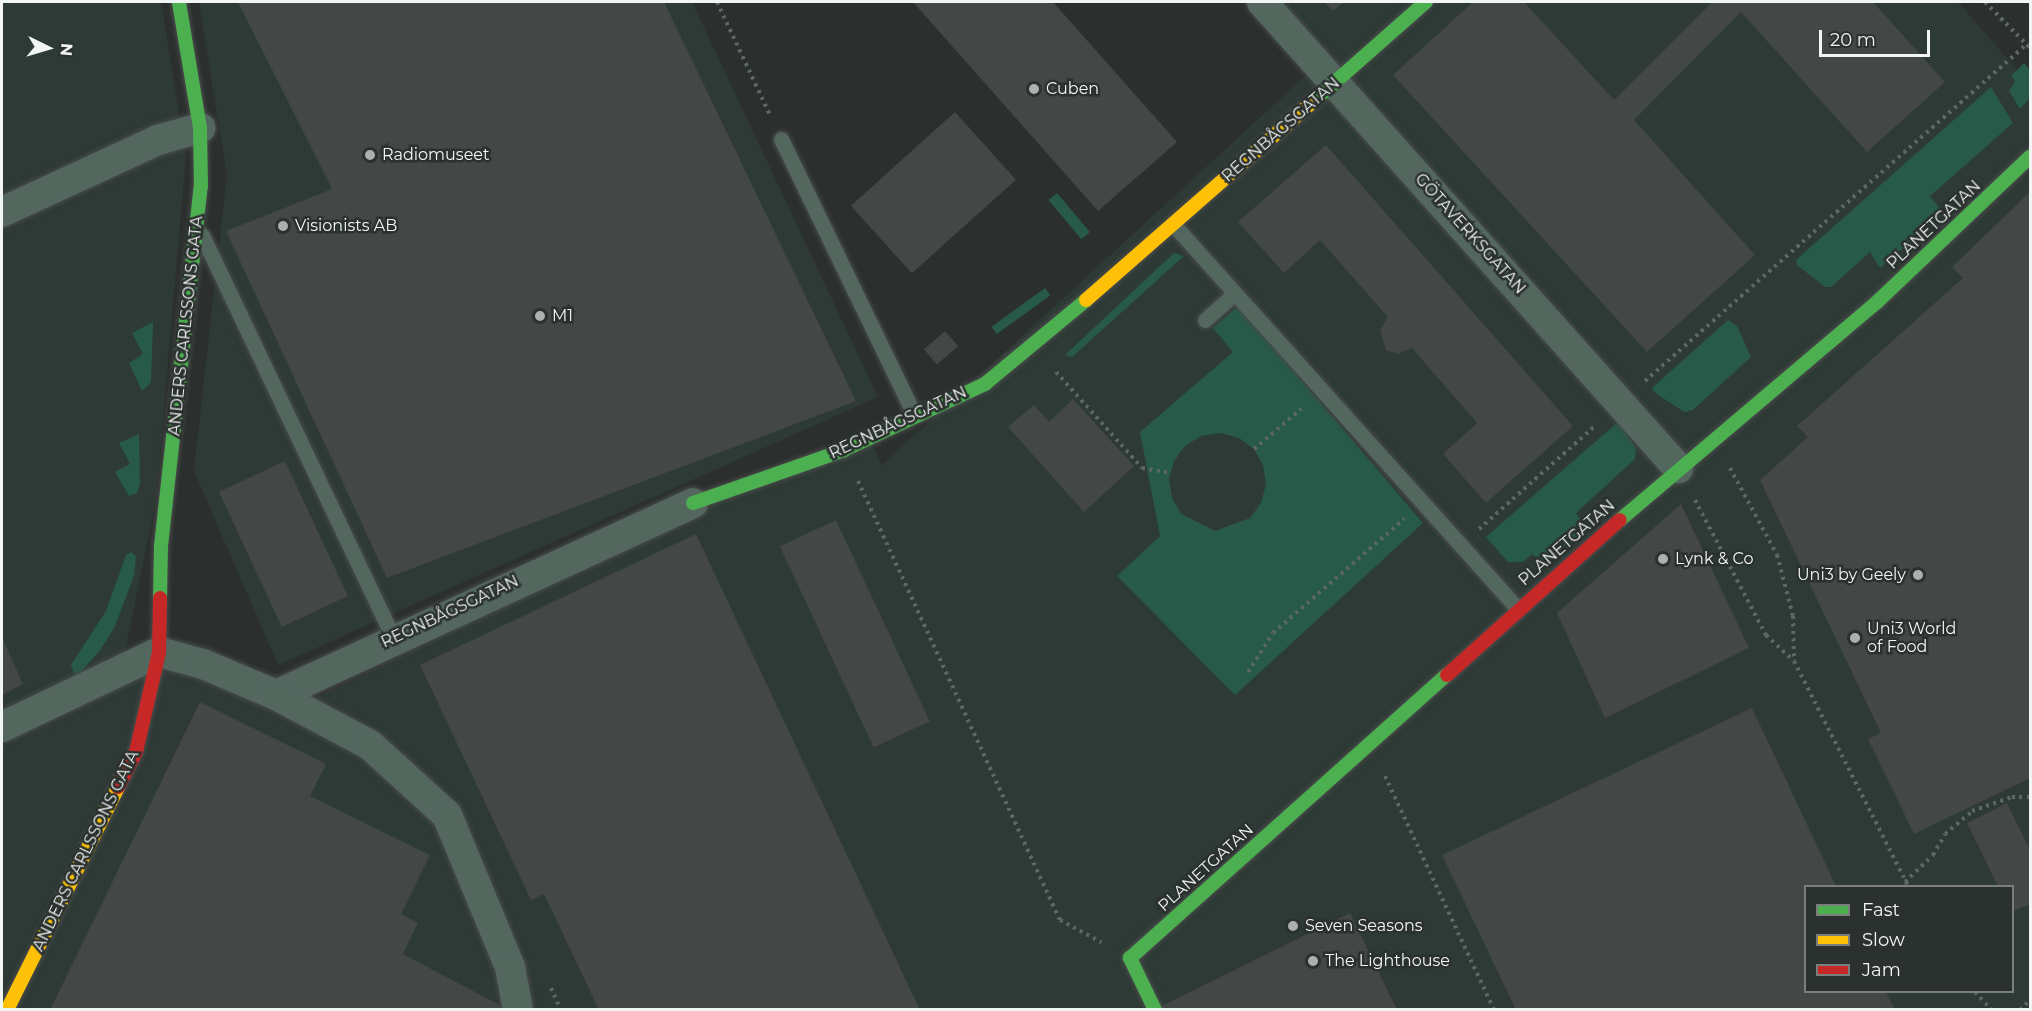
<!DOCTYPE html>
<html>
<head>
<meta charset="utf-8">
<style>
	body { margin:0 }
	#map { position:relative; width:2032px; height:1011px; overflow:hidden; background:#2b302e; font-family:Montserrat,sans-serif }
	div>[style] { position:absolute }
	[style*='--x'] { left:calc(var(--x)*1px); top:calc(var(--y)*1px); width:calc(var(--w)*1px); rotate:calc(var(--a)*1deg) }
	.built>* { inset:0; background:#2e3a35 }
	.green>* { inset:0; background:#275a49; transform-origin:0 0 }
	.building>* { inset:0; background:#434745; transform-origin:0 0 }
	.path>* { height:4px; margin-top:-2px; transform-origin:0; background:repeating-linear-gradient(90deg,#5b6864 0 3px,transparent 0 7.5px) }
	.roads { filter:drop-shadow(0 0 2px #484b4a) drop-shadow(0 0 2px #484b4a) }
	.lane>* { height:15px; margin:-7.5px; padding:0 7.5px; transform-origin:7.5px; border-radius:7.5px; background:#53675f }
	.street>* { height:30px; margin:-15px; padding:0 15px; transform-origin:15px; border-radius:15px; background:#53675f }
	.fast>* { height:14px; margin:-7px; padding:0 7px; transform-origin:7px; border-radius:7px; background:#4caf50 }
	.slow>* { height:14px; margin:-7px; padding:0 7px; transform-origin:7px; border-radius:7px; background:#ffc107 }
	.jam>* { height:14px; margin:-7px; padding:0 7px; transform-origin:7px; border-radius:7px; background:#c62828 }
	.dots>* { width:16px; height:16px; translate:-50% -50%; box-sizing:border-box; border:3px solid #2a312e; border-radius:50% }
	span { translate:-50% -50%; white-space:nowrap; text-align:center; line-height:1.15; -webkit-text-stroke:5px #2a312e; paint-order:stroke }
	.poi-label { font-size:16px; color:#f1f5f3 }
	.left { translate:0 -50%; text-align:left }
	.right { translate:-100% -50%; text-align:right }
	.street-label { font-size:16px; color:#f1f5f3 }
	.frame { position:absolute; inset:0; border:3px solid #f1f5f3; pointer-events:none }
	.legend { position:absolute; left:1804px; top:885px; width:210px; height:108px; box-sizing:border-box; background:#2a312e; border:2px solid #7a7f7d; margin:0; padding:8px 10px; list-style:none; font-size:18px; color:#f1f5f3 }
	.legend li { display:flex; align-items:center; gap:12px; height:30px }
	.legend b { width:30px; border:2px solid #7a7f7d }
	.north { position:absolute; left:18px; top:18px; width:60px; height:60px; -webkit-text-stroke:4px #2a312e; paint-order:stroke; rotate:95deg; font-size:16px; font-weight:700; line-height:24px; text-align:center; color:#f1f5f3 }
	.north::after { content:''; display:block; margin:auto; width:21px; height:27px; background:#f1f5f3; clip-path:polygon(50% 0,100% 100%,50% 72%,0 100%) }
	.scale { position:absolute; left:1819px; top:30px; width:111px; height:27px; box-sizing:border-box; border:3px solid #f1f5f3; border-top:0; padding-left:8px; font-size:18px; line-height:21px; white-space:nowrap; color:#f1f5f3; -webkit-text-stroke:4px #2a312e; paint-order:stroke }
</style>
</head>
<body>
<div id="map">
	<div class="built">
		<i style="clip-path:polygon(2px 2px,161px 2px,186px 156px,156px 499px,124px 657px,2px 713px)"></i>
		<i style="clip-path:polygon(199px 2px,692px 2px,878px 397px,278px 665px,194px 471px,227px 175px)"></i>
		<i style="clip-path:polygon(evenodd,1282px 2px,1958px 2px,2030px 85px,2030px 1009px,2px 1009px,2px 727px,176px 646px,315px 698px,865px 430px,882px 465px,1328px 55px,1282px 2px,1806px 886px,2012px 886px,2012px 992px,1806px 992px,1806px 886px)"></i>
	</div>
	<div class="green">
		<i style="clip-path:polygon(2024px 63px,2030px 70px,2030px 98px,2020px 109px,2009px 91px,2015px 81px,2011px 76px)"></i>
		<i style="clip-path:polygon(1991px 87px,2013px 123px,1930px 196px,1943px 213px,1880px 268px,1870px 252px,1831px 287px,1825px 287px,1797px 265px,1796px 260px)"></i>
		<i style="left:1057px;top:193px;width:51px;height:11px;rotate:50deg"></i>
		<i style="clip-path:polygon(1174px 253px,1184px 256px,1072px 357px,1065px 355px)"></i>
		<i style="left:1045px;top:288px;width:9px;height:66px;rotate:54deg"></i>
		<i style="clip-path:polygon(evenodd,1238px 306px,1423px 523px,1235px 695px,1117px 576px,1160px 536px,1140px 432px,1233px 352px,1213px 328px,1238px 306px,1220px 433px,1239px 438px,1254px 449px,1263px 465px,1266px 484px,1261px 503px,1250px 518px,1215px 531px,1181px 514px,1172px 498px,1169px 479px,1174px 461px,1185px 446px,1201px 436px,1220px 433px)"></i>
		<i style="clip-path:polygon(1728px 320px,1737px 326px,1751px 357px,1693px 410px,1684px 412px,1654px 392px,1652px 388px)"></i>
		<i style="clip-path:polygon(153px 322px,151px 382px,142px 391px,129px 363px,143px 354px,132px 333px)"></i>
		<i style="clip-path:polygon(1619px 421px,1636px 449px,1635px 459px,1576px 513px,1586px 530px,1546px 564px,1532px 554px,1523px 562px,1508px 562px,1486px 537px)"></i>
		<i style="clip-path:polygon(139px 434px,140px 483px,137px 493px,129px 496px,115px 472px,130px 464px,119px 443px)"></i>
		<i style="clip-path:polygon(131px 552px,136px 556px,134px 576px,115px 626px,101px 649px,80px 673px,74px 673px,71px 665px,106px 611px,126px 555px)"></i>
	</div>
	<div class="building">
		<i style="clip-path:polygon(238px 2px,664px 2px,856px 401px,387px 578px,226px 231px,332px 189px)"></i>
		<i style="clip-path:polygon(913px 2px,1053px 2px,1177px 142px,1098px 211px)"></i>
		<i style="clip-path:polygon(1324px 2px,1344px 2px,1333px 11px)"></i>
		<i style="clip-path:polygon(1473px 2px,1524px 2px,1614px 100px,1712px 2px,1873px 2px,1945px 82px,1867px 152px,1741px 12px,1634px 120px,1755px 255px,1647px 352px,1393px 75px)"></i>
		<i style="left:955px;top:112px;width:91px;height:140px;rotate:48deg"></i>
		<i style="clip-path:polygon(1326px 145px,1573px 426px,1486px 503px,1443px 454px,1477px 423px,1412px 348px,1398px 354px,1386px 350px,1380px 330px,1388px 317px,1320px 240px,1284px 273px,1238px 222px)"></i>
		<i style="clip-path:polygon(2030px 192px,2030px 778px,1914px 834px,1868px 739px,1881px 733px,1760px 480px,1808px 437px,1797px 426px,1963px 278px,1952px 267px)"></i>
		<i style="left:945px;top:331px;width:20px;height:28px;rotate:49deg"></i>
		<i style="clip-path:polygon(1073px 399px,1134px 466px,1084px 512px,1008px 427px,1034px 405px,1049px 422px)"></i>
		<i style="left:285px;top:461px;width:149px;height:73px;rotate:65deg"></i>
		<i style="clip-path:polygon(1681px 504px,1749px 648px,1605px 718px,1557px 613px)"></i>
		<i style="left:836px;top:520px;width:222px;height:62px;rotate:65deg"></i>
		<i style="clip-path:polygon(696px 534px,920px 1010px,599px 1010px,544px 894px,531px 900px,420px 665px)"></i>
		<i style="clip-path:polygon(2px 637px,23px 684px,2px 695px)"></i>
		<i style="clip-path:polygon(200px 702px,326px 764px,310px 796px,430px 855px,401px 914px,418px 923px,403px 954px,509px 1010px,50px 1010px)"></i>
		<i style="clip-path:polygon(1752px 708px,1836px 886px,1806px 886px,1806px 992px,1886px 992px,1895px 1010px,1516px 1010px,1442px 855px)"></i>
		<i style="clip-path:polygon(2007px 803px,2030px 850px,2030px 904px,2012px 912px,2012px 886px,1998px 886px,1967px 823px)"></i>
		<i style="clip-path:polygon(1350px 913px,1397px 1010px,1154px 1010px)"></i>
	</div>
	<div class="path">
		<i style="--x:717;--y:2;--w:125;--a:64.9"></i>
		<i style="--x:1985;--y:2;--w:64;--a:45.6"></i>
		<i style="--x:1056;--y:372;--w:129;--a:48.1"></i>
		<i style="--x:1142;--y:468;--w:28;--a:10"></i>
		<i style="--x:1645;--y:381;--w:509;--a:-41.42"></i>
		<i style="--x:1254;--y:449;--w:62;--a:-40.4"></i>
		<i style="--x:1730;--y:468;--w:99;--a:61.6"></i>
		<i style="--x:1777;--y:555;--w:63;--a:75.3"></i>
		<i style="--x:1793;--y:616;--w:45;--a:88.7"></i>
		<i style="--x:858;--y:481;--w:483;--a:65.3"></i>
		<i style="--x:1060;--y:920;--w:47;--a:28.2"></i>
		<i style="--x:1695;--y:500;--w:153;--a:62.3"></i>
		<i style="--x:1766;--y:635;--w:38;--a:43"></i>
		<i style="--x:1794;--y:661;--w:252;--a:63.1"></i>
		<i style="--x:1479;--y:529;--w:155;--a:-41.6"></i>
		<i style="--x:1248;--y:672;--w:46;--a:-57.3"></i>
		<i style="--x:1273;--y:633;--w:174;--a:-41"></i>
		<i style="--x:1385;--y:776;--w:258;--a:65"></i>
		<i style="--x:1905;--y:882;--w:39;--a:-44"></i>
		<i style="--x:1933;--y:855;--w:24;--a:-60"></i>
		<i style="--x:1945;--y:834;--w:35;--a:-40"></i>
		<i style="--x:1972;--y:811;--w:42;--a:-19.3"></i>
		<i style="--x:2012;--y:797;--w:18;--a:0"></i>
		<i style="--x:551;--y:988;--w:24;--a:66"></i>
		<i style="--x:1975;--y:992;--w:25;--a:47"></i>
		<i style="--x:2020;--y:1010;--w:14;--a:-45"></i>
	</div>
	<div class="roads">
		<div class="lane">
			<i style="--x:781;--y:139;--w:305;--a:64.2"></i>
			<i style="--x:1173;--y:224;--w:517;--a:48.14"></i>
			<i style="--x:202;--y:235;--w:447;--a:64.6"></i>
			<i style="--x:1205;--y:320;--w:40;--a:-42"></i>
		</div>
		<div class="street">
			<i style="--x:1262;--y:2;--w:625;--a:48.24"></i>
			<i style="--x:2;--y:212;--w:172;--a:-24.8"></i>
			<i style="--x:158;--y:140;--w:44;--a:-15.9"></i>
			<i style="--x:276;--y:695;--w:459;--a:-24.7"></i>
			<i style="--x:2;--y:727;--w:174;--a:-25.5"></i>
			<i style="--x:159;--y:652;--w:46;--a:15.3"></i>
			<i style="--x:203;--y:664;--w:79;--a:23"></i>
			<i style="--x:276;--y:695;--w:106;--a:28"></i>
			<i style="--x:370;--y:745;--w:104;--a:42.3"></i>
			<i style="--x:447;--y:815;--w:165;--a:67.5"></i>
			<i style="--x:510;--y:967;--w:44;--a:79.5"></i>
		</div>
		<div class="fast">
			<i style="--x:1309;--y:105;--w:156;--a:-41.4"></i>
			<i style="--x:693;--y:503;--w:160;--a:-19.3"></i>
			<i style="--x:844;--y:450;--w:156;--a:-25.1"></i>
			<i style="--x:985;--y:384;--w:131;--a:-39.7"></i>
			<i style="--x:1620;--y:520;--w:337;--a:-40.3"></i>
			<i style="--x:1877;--y:302;--w:211;--a:-43.5"></i>
			<i style="--x:160;--y:598;--w:52;--a:-88.9"></i>
			<i style="--x:161;--y:546;--w:362;--a:-83.7"></i>
			<i style="--x:201;--y:186;--w:58;--a:-91"></i>
			<i style="--x:200;--y:128;--w:128;--a:-99.5"></i>
			<i style="--x:1155;--y:1010;--w:58;--a:-115.7"></i>
			<i style="--x:1130;--y:958;--w:425;--a:-41.8"></i>
		</div>
		<div class="slow">
			<i style="--x:1086;--y:300;--w:296;--a:-41.2"></i>
			<i style="--x:7;--y:1010;--w:249;--a:-63.5"></i>
		</div>
		<div class="jam">
			<i style="--x:1447;--y:675;--w:232;--a:-41.9"></i>
			<i style="--x:118;--y:787;--w:39;--a:-63"></i>
			<i style="--x:136;--y:752;--w:103;--a:-77"></i>
			<i style="--x:159;--y:652;--w:54;--a:-88.9"></i>
		</div>
	</div>
	<div class="dots">
		<i style="left:1034px;top:89px;background:#acb0ae"></i>
		<i style="left:370px;top:155px;background:#acb0ae"></i>
		<i style="left:283px;top:226px;background:#acb0ae"></i>
		<i style="left:540px;top:316px;background:#acb0ae"></i>
		<i style="left:1663px;top:559px;background:#acb0ae"></i>
		<i style="left:1918px;top:575px;background:#acb0ae"></i>
		<i style="left:1855px;top:638px;background:#acb0ae"></i>
		<i style="left:1293px;top:926px;background:#acb0ae"></i>
		<i style="left:1313px;top:961px;background:#acb0ae"></i>
	</div>
	<div class="poi-label">
		<span class="left" style="left:1046px;top:89px">Cuben</span>
		<span class="left" style="left:382px;top:155px">Radiomuseet</span>
		<span class="left" style="left:295px;top:226px">Visionists AB</span>
		<span class="left" style="left:552px;top:316px">M1</span>
		<span class="left" style="left:1675px;top:559px">Lynk &amp; Co</span>
		<span class="right" style="left:1906px;top:575px">Uni3 by Geely</span>
		<span class="left" style="left:1867px;top:638px">Uni3 World<br>of Food</span>
		<span class="left" style="left:1305px;top:926px">Seven Seasons</span>
		<span class="left" style="left:1325px;top:961px">The Lighthouse</span>
	</div>
	<div class="street-label">
		<span style="left:1281px;top:130px;rotate:-41deg">REGNBÅGSGATAN</span>
		<span style="left:1934px;top:225px;rotate:-43deg">PLANETGATAN</span>
		<span style="left:1470px;top:234px;rotate:48deg">GÖTAVERKSGATAN</span>
		<span style="left:186px;top:326px;rotate:-84deg">ANDERS CARLSSONS GATA</span>
		<span style="left:898px;top:423px;rotate:-25deg">REGNBÅGSGATAN</span>
		<span style="left:1567px;top:543px;rotate:-41deg">PLANETGATAN</span>
		<span style="left:450px;top:612px;rotate:-25deg">REGNBÅGSGATAN</span>
		<span style="left:86px;top:851px;rotate:-64deg">ANDERS CARLSSONS GATA</span>
		<span style="left:1206px;top:868px;rotate:-42deg">PLANETGATAN</span>
	</div>
	<div class="frame"></div>
	<ul class="legend">
	<li><b style="height:8px;background:#4caf50"></b>Fast</li>
	<li><b style="height:8px;background:#ffc107"></b>Slow</li>
	<li><b style="height:8px;background:#c62828"></b>Jam</li>
	</ul>
	<div class="north">N</div>
	<div class="scale">20 m</div>
</div>
</body>
</html>
